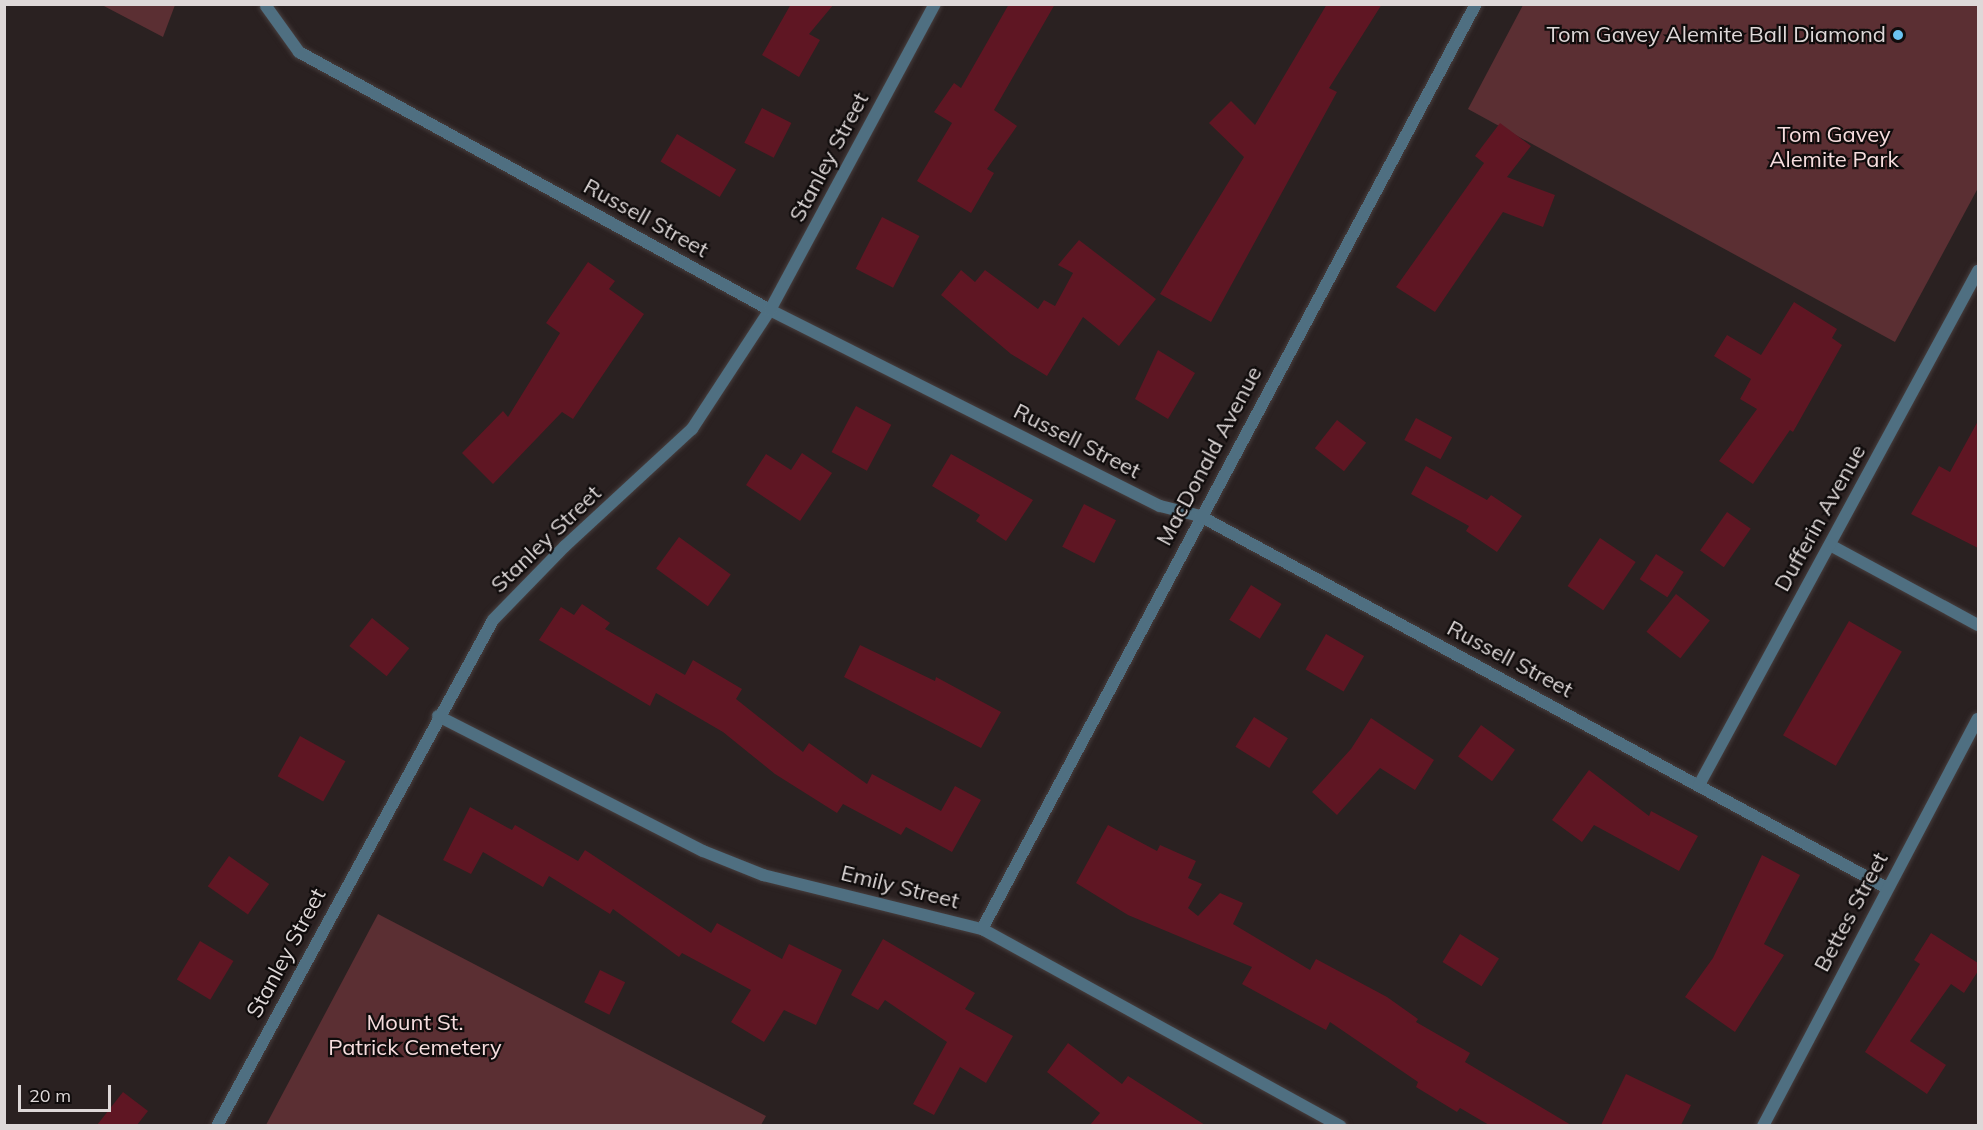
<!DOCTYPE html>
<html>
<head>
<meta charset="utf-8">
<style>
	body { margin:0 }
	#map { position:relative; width:1983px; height:1130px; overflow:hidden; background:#2a2121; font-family:Mulish,sans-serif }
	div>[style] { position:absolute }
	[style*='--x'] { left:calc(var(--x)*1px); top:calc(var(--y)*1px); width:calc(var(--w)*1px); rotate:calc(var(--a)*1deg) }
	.green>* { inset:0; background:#5b2f33 }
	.building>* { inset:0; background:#5f1623; transform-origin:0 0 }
	.roads { filter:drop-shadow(0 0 2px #473e3e) drop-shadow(0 0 2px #473e3e) }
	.street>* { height:12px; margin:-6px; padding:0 6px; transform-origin:6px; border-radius:6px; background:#4f6f81 }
	.dots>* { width:16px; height:16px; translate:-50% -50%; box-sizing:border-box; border:3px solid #100c0c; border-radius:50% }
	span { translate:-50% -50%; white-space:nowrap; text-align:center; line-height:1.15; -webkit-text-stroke:4.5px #100c0c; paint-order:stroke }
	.poi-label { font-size:22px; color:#ded8d8 }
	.right { translate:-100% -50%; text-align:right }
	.park-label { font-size:22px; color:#f6ddde }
	.street-label { font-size:22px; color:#ded8d8 }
	.frame { position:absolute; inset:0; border:6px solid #ded8d8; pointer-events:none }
	.scale { position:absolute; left:18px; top:1085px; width:93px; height:27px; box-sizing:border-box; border:3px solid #ded8d8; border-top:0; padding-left:8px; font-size:18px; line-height:21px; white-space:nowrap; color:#ded8d8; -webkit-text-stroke:4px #100c0c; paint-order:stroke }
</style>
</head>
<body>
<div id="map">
	<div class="green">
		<i style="clip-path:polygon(102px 5px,175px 5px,163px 37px)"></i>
		<i style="clip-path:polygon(1523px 5px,1978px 5px,1978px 188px,1895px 342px,1468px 109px)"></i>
		<i style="clip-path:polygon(378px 914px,766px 1116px,761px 1125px,266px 1125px)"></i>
	</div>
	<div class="building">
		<i style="clip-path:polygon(791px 4px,834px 4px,809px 34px,820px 40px,799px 77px,762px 55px)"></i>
		<i style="clip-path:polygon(1009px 4px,1055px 4px,994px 110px,1017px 126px,987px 169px,994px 173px,971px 213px,917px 181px,952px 123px,934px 112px,954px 83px,961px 88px)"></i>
		<i style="clip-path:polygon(1327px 4px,1382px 4px,1329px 88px,1337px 92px,1211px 322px,1160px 294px,1244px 157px,1209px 123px,1231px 101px,1255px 125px)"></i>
		<i style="left:762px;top:108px;width:33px;height:39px;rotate:27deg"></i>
		<i style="clip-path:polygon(1500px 123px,1531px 146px,1507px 177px,1555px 195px,1543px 227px,1503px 212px,1435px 312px,1396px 287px,1484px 163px,1475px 156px)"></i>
		<i style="left:677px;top:134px;width:69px;height:32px;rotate:31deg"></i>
		<i style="left:882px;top:217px;width:42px;height:58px;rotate:27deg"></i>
		<i style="clip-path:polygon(1079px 240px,1156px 299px,1119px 346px,1083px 317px,1047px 376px,1011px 354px,941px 295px,961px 270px,975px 282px,985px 270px,1038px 309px,1044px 300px,1055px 306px,1073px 273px,1058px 265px)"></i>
		<i style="clip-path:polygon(588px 262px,615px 281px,609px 289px,644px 314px,573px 419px,562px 412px,493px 484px,462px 453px,503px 411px,508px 417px,560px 333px,546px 323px)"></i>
		<i style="clip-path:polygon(1794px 302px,1837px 329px,1832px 338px,1842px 345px,1793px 432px,1790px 430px,1753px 484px,1719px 461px,1757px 409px,1740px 399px,1751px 379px,1714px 356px,1727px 335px,1761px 355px)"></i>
		<i style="clip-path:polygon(1158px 350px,1195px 373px,1168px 419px,1135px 399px)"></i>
		<i style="left:856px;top:406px;width:40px;height:52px;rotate:28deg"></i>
		<i style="left:1416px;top:418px;width:41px;height:25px;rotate:28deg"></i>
		<i style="left:1337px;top:420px;width:37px;height:36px;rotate:38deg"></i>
		<i style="clip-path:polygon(1978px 421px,1978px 548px,1911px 514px,1939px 466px,1950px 472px)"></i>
		<i style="clip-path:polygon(802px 453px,832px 473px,800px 521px,746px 485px,766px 454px,791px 470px)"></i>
		<i style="clip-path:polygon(951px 454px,1033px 500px,1006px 541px,976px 521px,980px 515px,932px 486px)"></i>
		<i style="clip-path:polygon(1426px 466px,1487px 500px,1491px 495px,1522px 516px,1497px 552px,1466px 531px,1469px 526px,1411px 494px)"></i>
		<i style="left:1084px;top:504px;width:36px;height:48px;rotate:27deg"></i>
		<i style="left:1727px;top:512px;width:29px;height:47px;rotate:35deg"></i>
		<i style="left:679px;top:537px;width:64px;height:39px;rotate:36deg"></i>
		<i style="left:1600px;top:538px;width:43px;height:58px;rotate:34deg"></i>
		<i style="left:1656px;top:554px;width:33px;height:30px;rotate:33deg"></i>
		<i style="left:1251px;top:585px;width:36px;height:41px;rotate:32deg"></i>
		<i style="left:1676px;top:594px;width:43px;height:48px;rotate:38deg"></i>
		<i style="clip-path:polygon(582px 604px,610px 623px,605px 629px,685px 675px,693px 660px,742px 689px,736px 699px,803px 752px,809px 743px,867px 784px,872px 774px,941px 811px,955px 786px,981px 800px,952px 852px,906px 827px,901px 835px,843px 804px,837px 813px,775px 774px,723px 732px,656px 693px,650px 706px,539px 640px,561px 607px,574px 615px)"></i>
		<i style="left:372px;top:618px;width:48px;height:36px;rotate:39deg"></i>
		<i style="left:1849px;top:621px;width:61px;height:132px;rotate:30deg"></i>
		<i style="left:1326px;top:634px;width:44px;height:41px;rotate:30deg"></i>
		<i style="clip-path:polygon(860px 645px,935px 681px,936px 677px,1001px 712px,981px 748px,844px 677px)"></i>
		<i style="left:1254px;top:717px;width:40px;height:35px;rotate:32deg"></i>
		<i style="clip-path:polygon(1371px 718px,1434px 760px,1415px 790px,1380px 768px,1337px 815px,1312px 792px,1351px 749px)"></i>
		<i style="left:1481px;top:725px;width:42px;height:39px;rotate:36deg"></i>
		<i style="left:300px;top:736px;width:52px;height:46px;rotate:29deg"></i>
		<i style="clip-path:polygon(1589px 770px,1649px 816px,1651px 811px,1698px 836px,1679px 871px,1594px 825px,1582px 842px,1552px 820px)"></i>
		<i style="clip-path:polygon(470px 807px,512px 830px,515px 825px,578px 861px,585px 850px,711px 933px,717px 923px,782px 959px,789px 944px,842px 970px,816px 1025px,784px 1010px,764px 1042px,731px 1022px,751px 990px,682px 953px,679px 957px,613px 909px,610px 914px,549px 876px,543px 887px,483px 852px,471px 874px,443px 860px)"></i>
		<i style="clip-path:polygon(1108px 825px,1157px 851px,1160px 845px,1196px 861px,1188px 878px,1202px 884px,1188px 908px,1198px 916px,1220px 893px,1243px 903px,1233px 924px,1310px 970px,1316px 959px,1387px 997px,1418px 1019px,1416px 1022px,1470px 1053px,1465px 1062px,1571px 1125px,1489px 1125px,1460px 1108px,1457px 1112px,1416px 1087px,1418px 1082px,1330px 1022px,1326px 1030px,1242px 984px,1252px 967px,1128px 915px,1076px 883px)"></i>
		<i style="clip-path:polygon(1762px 855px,1800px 875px,1764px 944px,1784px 955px,1735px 1032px,1685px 997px,1713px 958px)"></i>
		<i style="left:229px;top:856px;width:49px;height:37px;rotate:35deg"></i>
		<i style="clip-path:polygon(1931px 933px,1978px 963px,1978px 971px,1964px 993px,1951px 984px,1910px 1041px,1946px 1065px,1927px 1094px,1865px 1052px,1920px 964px,1914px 960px)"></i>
		<i style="left:1460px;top:934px;width:46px;height:33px;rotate:32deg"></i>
		<i style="clip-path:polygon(883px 939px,975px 993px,965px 1009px,1013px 1036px,986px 1083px,960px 1067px,934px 1115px,913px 1104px,947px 1042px,885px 1000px,878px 1010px,851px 995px)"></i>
		<i style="left:200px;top:941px;width:39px;height:45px;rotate:31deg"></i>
		<i style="left:600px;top:970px;width:28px;height:36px;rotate:26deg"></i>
		<i style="clip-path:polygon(1068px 1043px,1122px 1084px,1128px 1076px,1205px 1125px,1090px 1125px,1100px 1113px,1047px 1072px)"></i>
		<i style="clip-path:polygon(1626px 1074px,1691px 1105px,1681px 1125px,1601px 1125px)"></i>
		<i style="clip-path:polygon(123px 1092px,148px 1111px,137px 1125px,97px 1125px)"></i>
	</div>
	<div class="roads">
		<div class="street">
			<i style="--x:266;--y:6;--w:57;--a:54.3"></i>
			<i style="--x:299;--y:52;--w:537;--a:28.71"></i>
			<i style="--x:770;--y:310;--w:436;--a:26.7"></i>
			<i style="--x:1160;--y:506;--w:41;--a:14"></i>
			<i style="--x:1200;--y:516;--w:781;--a:28.43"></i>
			<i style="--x:1830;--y:545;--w:168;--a:28.4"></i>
			<i style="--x:438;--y:716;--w:297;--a:27"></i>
			<i style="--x:703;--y:851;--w:65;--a:21.8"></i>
			<i style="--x:763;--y:875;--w:226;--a:13.9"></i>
			<i style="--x:982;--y:929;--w:409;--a:28.8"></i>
			<i style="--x:1699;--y:785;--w:585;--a:-61.51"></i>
			<i style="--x:982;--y:929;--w:1049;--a:-61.9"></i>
			<i style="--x:217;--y:1126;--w:576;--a:-61.39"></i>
			<i style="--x:493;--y:620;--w:103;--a:-45.8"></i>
			<i style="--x:565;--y:546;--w:173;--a:-42.7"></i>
			<i style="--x:692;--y:429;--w:142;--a:-56.8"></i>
			<i style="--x:770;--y:310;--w:348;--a:-61.7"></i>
			<i style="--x:1763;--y:1126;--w:460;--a:-62.2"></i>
		</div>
	</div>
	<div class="dots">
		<i style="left:1898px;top:35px;background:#6bc3f2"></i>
	</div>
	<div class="poi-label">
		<span class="right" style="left:1886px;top:35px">Tom Gavey Alemite Ball Diamond</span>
	</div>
	<div class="park-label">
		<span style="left:1834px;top:147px">Tom Gavey<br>Alemite Park</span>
		<span style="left:415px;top:1035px">Mount St.<br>Patrick Cemetery</span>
	</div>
	<div class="street-label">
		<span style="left:829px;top:157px;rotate:-62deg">Stanley Street</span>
		<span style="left:646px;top:218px;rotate:29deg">Russell Street</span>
		<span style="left:1077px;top:441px;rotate:27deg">Russell Street</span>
		<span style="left:1209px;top:456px;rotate:-62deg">MacDonald Avenue</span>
		<span style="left:1820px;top:518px;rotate:-61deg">Dufferin Avenue</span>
		<span style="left:546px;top:539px;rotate:-44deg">Stanley Street</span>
		<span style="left:1510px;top:659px;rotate:28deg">Russell Street</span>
		<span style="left:900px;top:887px;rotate:14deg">Emily Street</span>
		<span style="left:1851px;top:912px;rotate:-62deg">Bettes Street</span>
		<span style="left:286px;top:953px;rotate:-62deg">Stanley Street</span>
	</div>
	<div class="frame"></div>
	<div class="scale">20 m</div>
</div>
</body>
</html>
